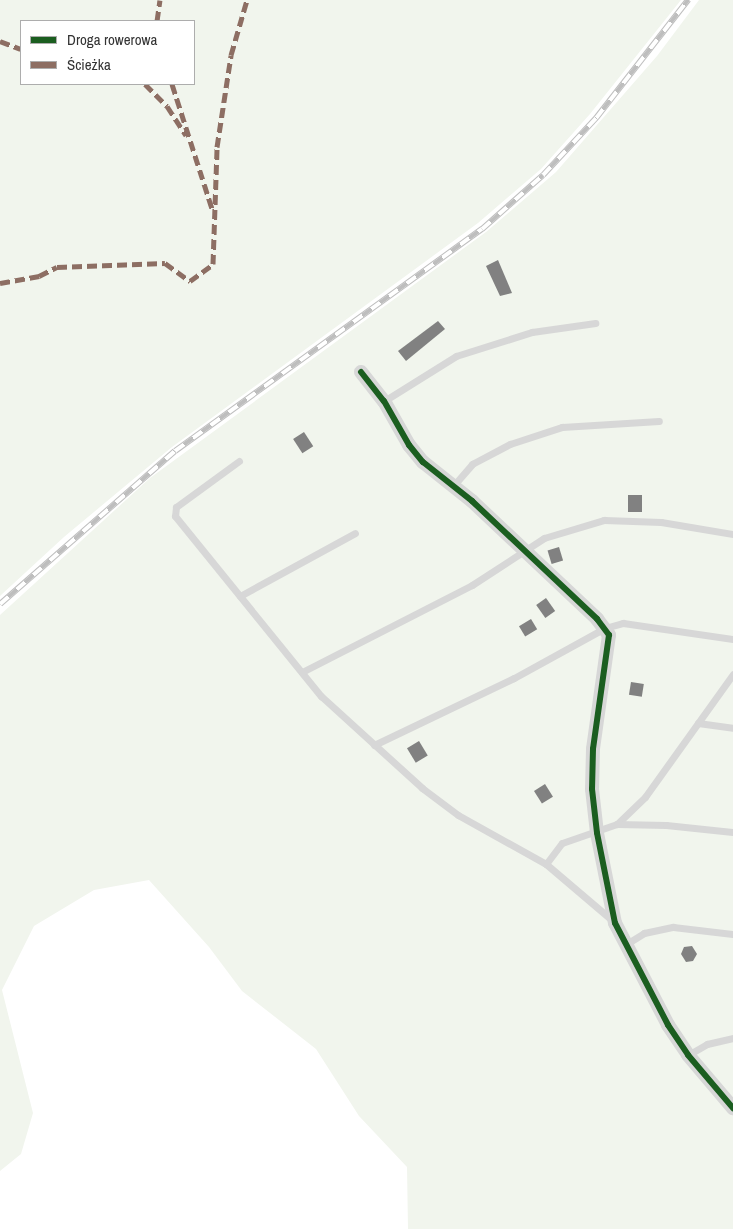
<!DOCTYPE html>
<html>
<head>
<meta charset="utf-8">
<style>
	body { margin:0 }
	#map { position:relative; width:733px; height:1229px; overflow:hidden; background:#fff; font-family:"Archivo Narrow",sans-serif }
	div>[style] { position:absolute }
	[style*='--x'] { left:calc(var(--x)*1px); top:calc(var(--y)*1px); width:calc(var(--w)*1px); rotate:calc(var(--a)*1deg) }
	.green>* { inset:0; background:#f1f5ed }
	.building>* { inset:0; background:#818181; transform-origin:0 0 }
	.service>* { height:7px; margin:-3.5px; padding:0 3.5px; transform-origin:3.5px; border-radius:3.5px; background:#d7d7d7 }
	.minor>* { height:14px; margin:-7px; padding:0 7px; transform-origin:7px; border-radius:7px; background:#d7d7d7 }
	.rail>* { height:5.5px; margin-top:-2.75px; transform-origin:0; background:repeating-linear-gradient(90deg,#fff 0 11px,#bebebe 0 22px); box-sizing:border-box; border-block:1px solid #bebebe }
	.quiet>* { height:5px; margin-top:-2.5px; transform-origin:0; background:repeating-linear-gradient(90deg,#8d6e63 0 10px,transparent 0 15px) }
	.cycleway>* { height:6px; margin:-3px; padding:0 3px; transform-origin:3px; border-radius:3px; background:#1b5e20 }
	span { translate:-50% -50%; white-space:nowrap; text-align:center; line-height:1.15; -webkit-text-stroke:5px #fff; paint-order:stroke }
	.legend { position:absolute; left:20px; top:20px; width:175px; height:65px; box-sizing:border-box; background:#fff; border:1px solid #adadad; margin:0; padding:6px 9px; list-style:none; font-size:15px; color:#333 }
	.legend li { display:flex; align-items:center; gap:10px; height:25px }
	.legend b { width:25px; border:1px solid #adadad }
</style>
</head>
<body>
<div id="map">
	<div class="green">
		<i style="clip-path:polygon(evenodd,0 0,681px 0,590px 114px,541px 169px,478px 223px,172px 447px,64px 537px,0 596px,0 0,21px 21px,194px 21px,194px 84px,21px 84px,21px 21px)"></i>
		<i style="clip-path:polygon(699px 0,733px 0,733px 1229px,408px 1229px,407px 1167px,359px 1116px,316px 1049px,242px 991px,209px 947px,149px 880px,94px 890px,34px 926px,2px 990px,33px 1113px,21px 1154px,0 1171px,0 615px,150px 478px,486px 232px,556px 172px,657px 56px)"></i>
	</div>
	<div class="building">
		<i style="clip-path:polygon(498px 260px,512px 293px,500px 296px,486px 266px)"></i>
		<i style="clip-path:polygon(438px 321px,445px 329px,406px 361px,398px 351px)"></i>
		<i style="left:304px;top:432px;width:17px;height:13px;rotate:57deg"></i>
		<i style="left:628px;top:495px;width:14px;height:17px"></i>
		<i style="left:559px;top:547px;width:14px;height:12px;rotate:73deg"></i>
		<i style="left:546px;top:598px;width:16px;height:12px;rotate:55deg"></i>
		<i style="left:531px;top:619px;width:12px;height:14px;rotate:59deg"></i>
		<i style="left:631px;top:682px;width:13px;height:13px;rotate:9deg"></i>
		<i style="left:419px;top:741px;width:17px;height:14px;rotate:59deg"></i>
		<i style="left:545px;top:784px;width:15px;height:13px;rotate:58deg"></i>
		<i style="clip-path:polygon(692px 946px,697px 954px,693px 961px,686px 962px,681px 954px,684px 947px)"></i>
	</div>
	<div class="service">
		<i style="--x:384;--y:401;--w:85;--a:-32"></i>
		<i style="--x:456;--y:356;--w:80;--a:-17.5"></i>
		<i style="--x:532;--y:332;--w:64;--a:-8.1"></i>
		<i style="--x:239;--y:461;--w:78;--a:143.9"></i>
		<i style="--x:176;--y:507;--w:9;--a:96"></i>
		<i style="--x:175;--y:516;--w:232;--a:51"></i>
		<i style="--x:321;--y:696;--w:137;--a:42.3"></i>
		<i style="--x:422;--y:788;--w:45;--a:36.9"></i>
		<i style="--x:458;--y:815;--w:101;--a:29.1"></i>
		<i style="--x:546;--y:864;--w:88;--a:40.4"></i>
		<i style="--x:454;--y:485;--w:28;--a:-49"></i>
		<i style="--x:472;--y:464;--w:43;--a:-27.8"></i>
		<i style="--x:510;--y:444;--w:55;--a:-18.1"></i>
		<i style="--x:562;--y:427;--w:97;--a:-3.5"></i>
		<i style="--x:240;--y:596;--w:131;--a:-28.7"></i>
		<i style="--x:302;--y:672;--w:191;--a:-27.1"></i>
		<i style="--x:472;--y:585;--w:86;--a:-33.1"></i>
		<i style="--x:544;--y:538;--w:63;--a:-16.7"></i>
		<i style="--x:604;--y:520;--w:57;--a:2"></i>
		<i style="--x:661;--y:522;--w:73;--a:9.5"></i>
		<i style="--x:698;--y:723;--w:35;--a:8"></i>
		<i style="--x:374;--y:745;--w:155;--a:-25.6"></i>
		<i style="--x:514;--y:678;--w:104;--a:-28.8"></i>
		<i style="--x:605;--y:628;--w:19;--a:-16"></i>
		<i style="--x:623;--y:623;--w:111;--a:8.3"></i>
		<i style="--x:617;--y:824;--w:39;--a:-44"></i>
		<i style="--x:645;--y:797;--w:151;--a:-54.4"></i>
		<i style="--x:546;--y:864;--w:26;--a:-53"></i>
		<i style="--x:562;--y:843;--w:58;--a:-19.1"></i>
		<i style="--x:617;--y:824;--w:49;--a:1.2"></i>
		<i style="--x:666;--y:825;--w:67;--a:6"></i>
		<i style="--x:628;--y:943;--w:19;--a:-32"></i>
		<i style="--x:644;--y:933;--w:30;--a:-12"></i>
		<i style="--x:673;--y:927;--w:60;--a:6.7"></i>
		<i style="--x:688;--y:1055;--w:22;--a:-30"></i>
		<i style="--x:707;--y:1044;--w:27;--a:-13"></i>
	</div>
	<div class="minor">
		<i style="--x:361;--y:372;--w:37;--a:52"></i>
		<i style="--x:384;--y:401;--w:51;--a:60.4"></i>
		<i style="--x:409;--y:445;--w:22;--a:51"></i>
		<i style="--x:423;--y:462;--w:63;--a:38.5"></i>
		<i style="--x:472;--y:501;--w:172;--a:43.3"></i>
		<i style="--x:597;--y:619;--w:20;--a:53"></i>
		<i style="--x:609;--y:635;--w:115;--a:98"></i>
		<i style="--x:593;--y:749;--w:40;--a:91.4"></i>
		<i style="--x:592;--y:789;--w:44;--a:83.5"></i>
		<i style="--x:597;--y:833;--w:92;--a:78.7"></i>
		<i style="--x:615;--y:923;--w:115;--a:62.5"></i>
		<i style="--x:668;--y:1025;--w:36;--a:56"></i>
		<i style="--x:688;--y:1055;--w:70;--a:49.7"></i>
	</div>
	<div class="rail">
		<i style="--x:0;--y:604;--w:232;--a:-41.2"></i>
		<i style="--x:175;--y:451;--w:379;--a:-35.9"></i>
		<i style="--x:482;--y:229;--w:81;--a:-41.5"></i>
		<i style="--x:543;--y:175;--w:78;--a:-47.1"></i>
		<i style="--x:596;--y:118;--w:150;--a:-52.1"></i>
	</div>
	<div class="quiet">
		<i style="--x:157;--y:21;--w:21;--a:-82"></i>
		<i style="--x:0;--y:41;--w:22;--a:21"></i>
		<i style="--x:145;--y:84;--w:31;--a:45"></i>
		<i style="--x:167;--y:106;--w:35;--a:57"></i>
		<i style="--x:172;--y:84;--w:134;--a:72.2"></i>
		<i style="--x:0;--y:283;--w:40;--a:-10"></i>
		<i style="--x:39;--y:276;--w:20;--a:-27"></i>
		<i style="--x:57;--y:267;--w:108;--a:-2.1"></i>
		<i style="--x:165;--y:263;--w:31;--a:36"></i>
		<i style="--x:190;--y:281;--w:29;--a:-36"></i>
		<i style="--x:213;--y:264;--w:117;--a:-88"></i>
		<i style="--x:217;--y:147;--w:93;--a:-81.3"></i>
		<i style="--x:231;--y:55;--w:57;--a:-73.8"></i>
	</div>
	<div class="cycleway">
		<i style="--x:361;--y:372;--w:37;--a:52"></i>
		<i style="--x:384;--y:401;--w:51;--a:60.4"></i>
		<i style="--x:409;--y:445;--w:22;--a:51"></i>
		<i style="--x:423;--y:462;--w:63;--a:38.5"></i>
		<i style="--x:472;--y:501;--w:172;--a:43.3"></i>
		<i style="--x:597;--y:619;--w:20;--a:53"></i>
		<i style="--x:609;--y:635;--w:115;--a:98"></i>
		<i style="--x:593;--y:749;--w:40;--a:91.4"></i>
		<i style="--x:592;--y:789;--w:44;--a:83.5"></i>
		<i style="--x:597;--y:833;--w:92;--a:78.7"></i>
		<i style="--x:615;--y:923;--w:115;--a:62.5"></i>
		<i style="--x:668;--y:1025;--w:36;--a:56"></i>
		<i style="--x:688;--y:1055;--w:70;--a:49.7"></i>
	</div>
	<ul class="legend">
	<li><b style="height:6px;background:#1b5e20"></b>Droga rowerowa</li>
	<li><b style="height:6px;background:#8d6e63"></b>Ścieżka</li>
	</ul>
</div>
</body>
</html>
